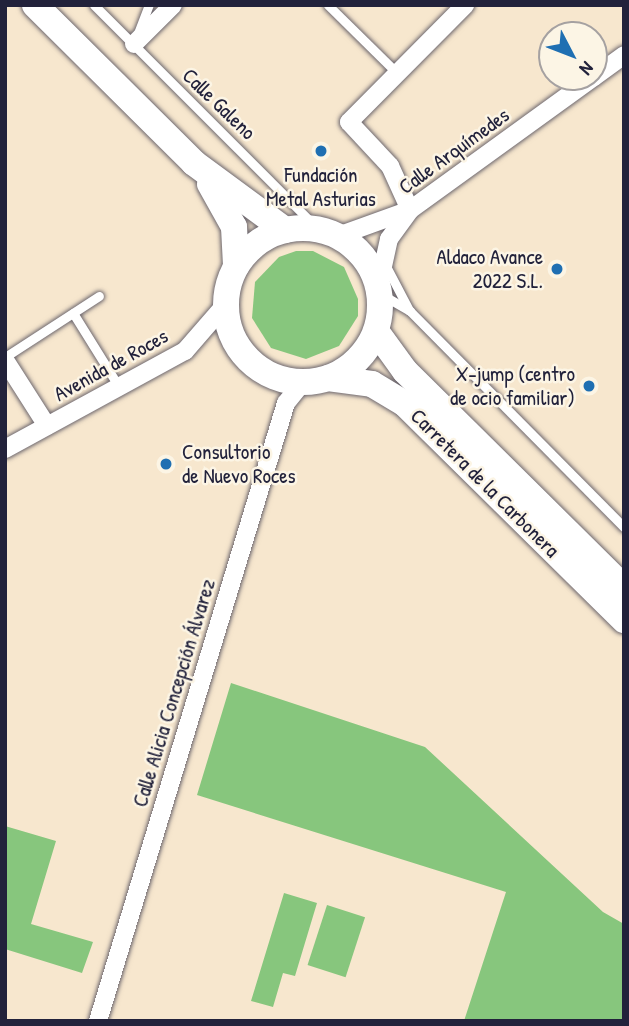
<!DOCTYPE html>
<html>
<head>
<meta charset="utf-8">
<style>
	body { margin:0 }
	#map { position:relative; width:629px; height:1026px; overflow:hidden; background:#f7e7ce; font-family:"Patrick Hand",sans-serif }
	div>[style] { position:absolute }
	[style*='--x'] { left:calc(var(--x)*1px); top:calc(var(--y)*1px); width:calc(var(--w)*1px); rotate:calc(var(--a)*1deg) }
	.green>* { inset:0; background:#87c67d; transform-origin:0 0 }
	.roads { filter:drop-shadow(0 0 2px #6d676e) drop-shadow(0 0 2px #6d676e) }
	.lane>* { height:9px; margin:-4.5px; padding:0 4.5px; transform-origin:4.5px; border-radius:4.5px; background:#fff }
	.street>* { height:18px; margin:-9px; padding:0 9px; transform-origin:9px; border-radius:9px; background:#fff }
	.secondary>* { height:26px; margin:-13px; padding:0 13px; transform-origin:13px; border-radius:13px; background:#fff }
	.secondary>.ring { margin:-13px; padding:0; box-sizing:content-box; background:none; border:26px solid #fff; border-radius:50% }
	.dots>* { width:19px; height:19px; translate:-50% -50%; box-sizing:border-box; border:4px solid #fcf5e5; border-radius:50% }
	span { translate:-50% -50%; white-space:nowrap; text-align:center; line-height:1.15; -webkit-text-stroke:5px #fcf5e5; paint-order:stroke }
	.street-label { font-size:21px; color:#22223b }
	.poi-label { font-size:21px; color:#22223b }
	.right { translate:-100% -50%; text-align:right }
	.left { translate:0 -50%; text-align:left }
	.frame { position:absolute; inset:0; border:7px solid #22223b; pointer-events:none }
	.north { position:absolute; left:538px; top:21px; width:70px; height:70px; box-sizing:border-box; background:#fcf5e5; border:2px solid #a5a1a1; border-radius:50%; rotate:132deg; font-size:19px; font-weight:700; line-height:28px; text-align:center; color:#22223b }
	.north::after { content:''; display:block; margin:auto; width:24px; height:32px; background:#1f6fb2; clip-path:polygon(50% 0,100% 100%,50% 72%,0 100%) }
</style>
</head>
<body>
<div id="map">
	<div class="green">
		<i style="clip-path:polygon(296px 251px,313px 251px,344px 267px,358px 299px,358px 316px,339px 346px,306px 359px,271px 348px,252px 318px,255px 282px,279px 257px)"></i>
		<i style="clip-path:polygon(231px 683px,425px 747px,603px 912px,624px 924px,624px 1021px,464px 1021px,506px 892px,197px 795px)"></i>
		<i style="clip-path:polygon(5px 826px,56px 841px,31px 924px,93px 942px,82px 973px,5px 949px)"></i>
		<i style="clip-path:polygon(284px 893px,317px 903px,295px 976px,283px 973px,273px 1007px,251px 1001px)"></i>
		<i style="left:327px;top:905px;width:40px;height:63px;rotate:18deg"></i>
	</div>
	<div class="roads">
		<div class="lane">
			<i style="--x:94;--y:5;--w:317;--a:45"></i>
			<i style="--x:328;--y:5;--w:97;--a:44.6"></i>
			<i style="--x:138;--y:33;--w:30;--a:-69"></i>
			<i style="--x:386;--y:266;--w:50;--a:62.4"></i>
			<i style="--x:379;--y:293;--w:36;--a:30"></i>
			<i style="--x:410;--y:311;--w:304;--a:45.3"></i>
			<i style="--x:73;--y:313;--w:87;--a:58.1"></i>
			<i style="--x:5;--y:357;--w:112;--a:-33"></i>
		</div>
		<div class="street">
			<i style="--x:134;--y:44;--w:55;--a:-45"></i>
			<i style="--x:594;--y:77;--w:37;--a:-36"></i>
			<i style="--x:410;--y:210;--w:48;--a:-114.4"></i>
			<i style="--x:390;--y:166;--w:60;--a:-133"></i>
			<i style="--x:349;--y:122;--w:165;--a:-45.2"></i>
			<i style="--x:338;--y:236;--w:73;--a:-19.9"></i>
			<i style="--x:378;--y:289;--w:51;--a:-77.6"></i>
			<i style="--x:389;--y:239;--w:36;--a:-54"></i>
			<i style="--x:410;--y:210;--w:227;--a:-35.9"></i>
			<i style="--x:5;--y:360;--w:78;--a:57.5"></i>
			<i style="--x:5;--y:449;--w:205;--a:-28.6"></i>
			<i style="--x:185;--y:351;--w:61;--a:-49"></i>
			<i style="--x:98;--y:1021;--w:646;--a:-73.08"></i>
			<i style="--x:286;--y:403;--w:26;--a:-51"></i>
		</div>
		<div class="secondary">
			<i style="--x:35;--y:5;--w:224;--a:44.8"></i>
			<i style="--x:194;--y:163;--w:113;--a:36.4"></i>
			<i style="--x:210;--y:184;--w:49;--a:60.8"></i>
			<i style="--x:234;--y:227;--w:39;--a:87"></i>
			<i class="ring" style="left:226px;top:228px;width:128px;height:128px"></i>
			<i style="--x:376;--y:331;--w:49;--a:54.1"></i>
			<i style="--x:405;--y:371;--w:308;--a:44.7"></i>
			<i style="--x:328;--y:378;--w:44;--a:7.8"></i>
			<i style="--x:372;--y:384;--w:39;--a:31"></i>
			<i style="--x:405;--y:404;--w:308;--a:44.6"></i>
		</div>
	</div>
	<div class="dots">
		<i style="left:321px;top:151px;background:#1f6fb2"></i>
		<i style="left:557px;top:269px;background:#1f6fb2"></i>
		<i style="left:589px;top:386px;background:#1f6fb2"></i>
		<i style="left:166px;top:464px;background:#1f6fb2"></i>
	</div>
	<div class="street-label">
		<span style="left:219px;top:104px;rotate:44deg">Calle Galeno</span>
		<span style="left:454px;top:151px;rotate:-36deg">Calle Arquímedes</span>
		<span style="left:111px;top:365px;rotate:-29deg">Avenida de Roces</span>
		<span style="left:485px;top:483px;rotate:45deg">Carretera de la Carbonera</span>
		<span style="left:174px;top:693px;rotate:-73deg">Calle Alicia Concepción Álvarez</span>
	</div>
	<div class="poi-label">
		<span style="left:321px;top:187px">Fundación<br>Metal Asturias</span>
		<span class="right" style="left:543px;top:269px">Aldaco Avance<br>2022 S.L.</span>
		<span class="right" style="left:575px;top:386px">X-jump (centro<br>de ocio familiar)</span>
		<span class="left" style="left:182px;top:464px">Consultorio<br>de Nuevo Roces</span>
	</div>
	<div class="frame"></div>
	<div class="north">N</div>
</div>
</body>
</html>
